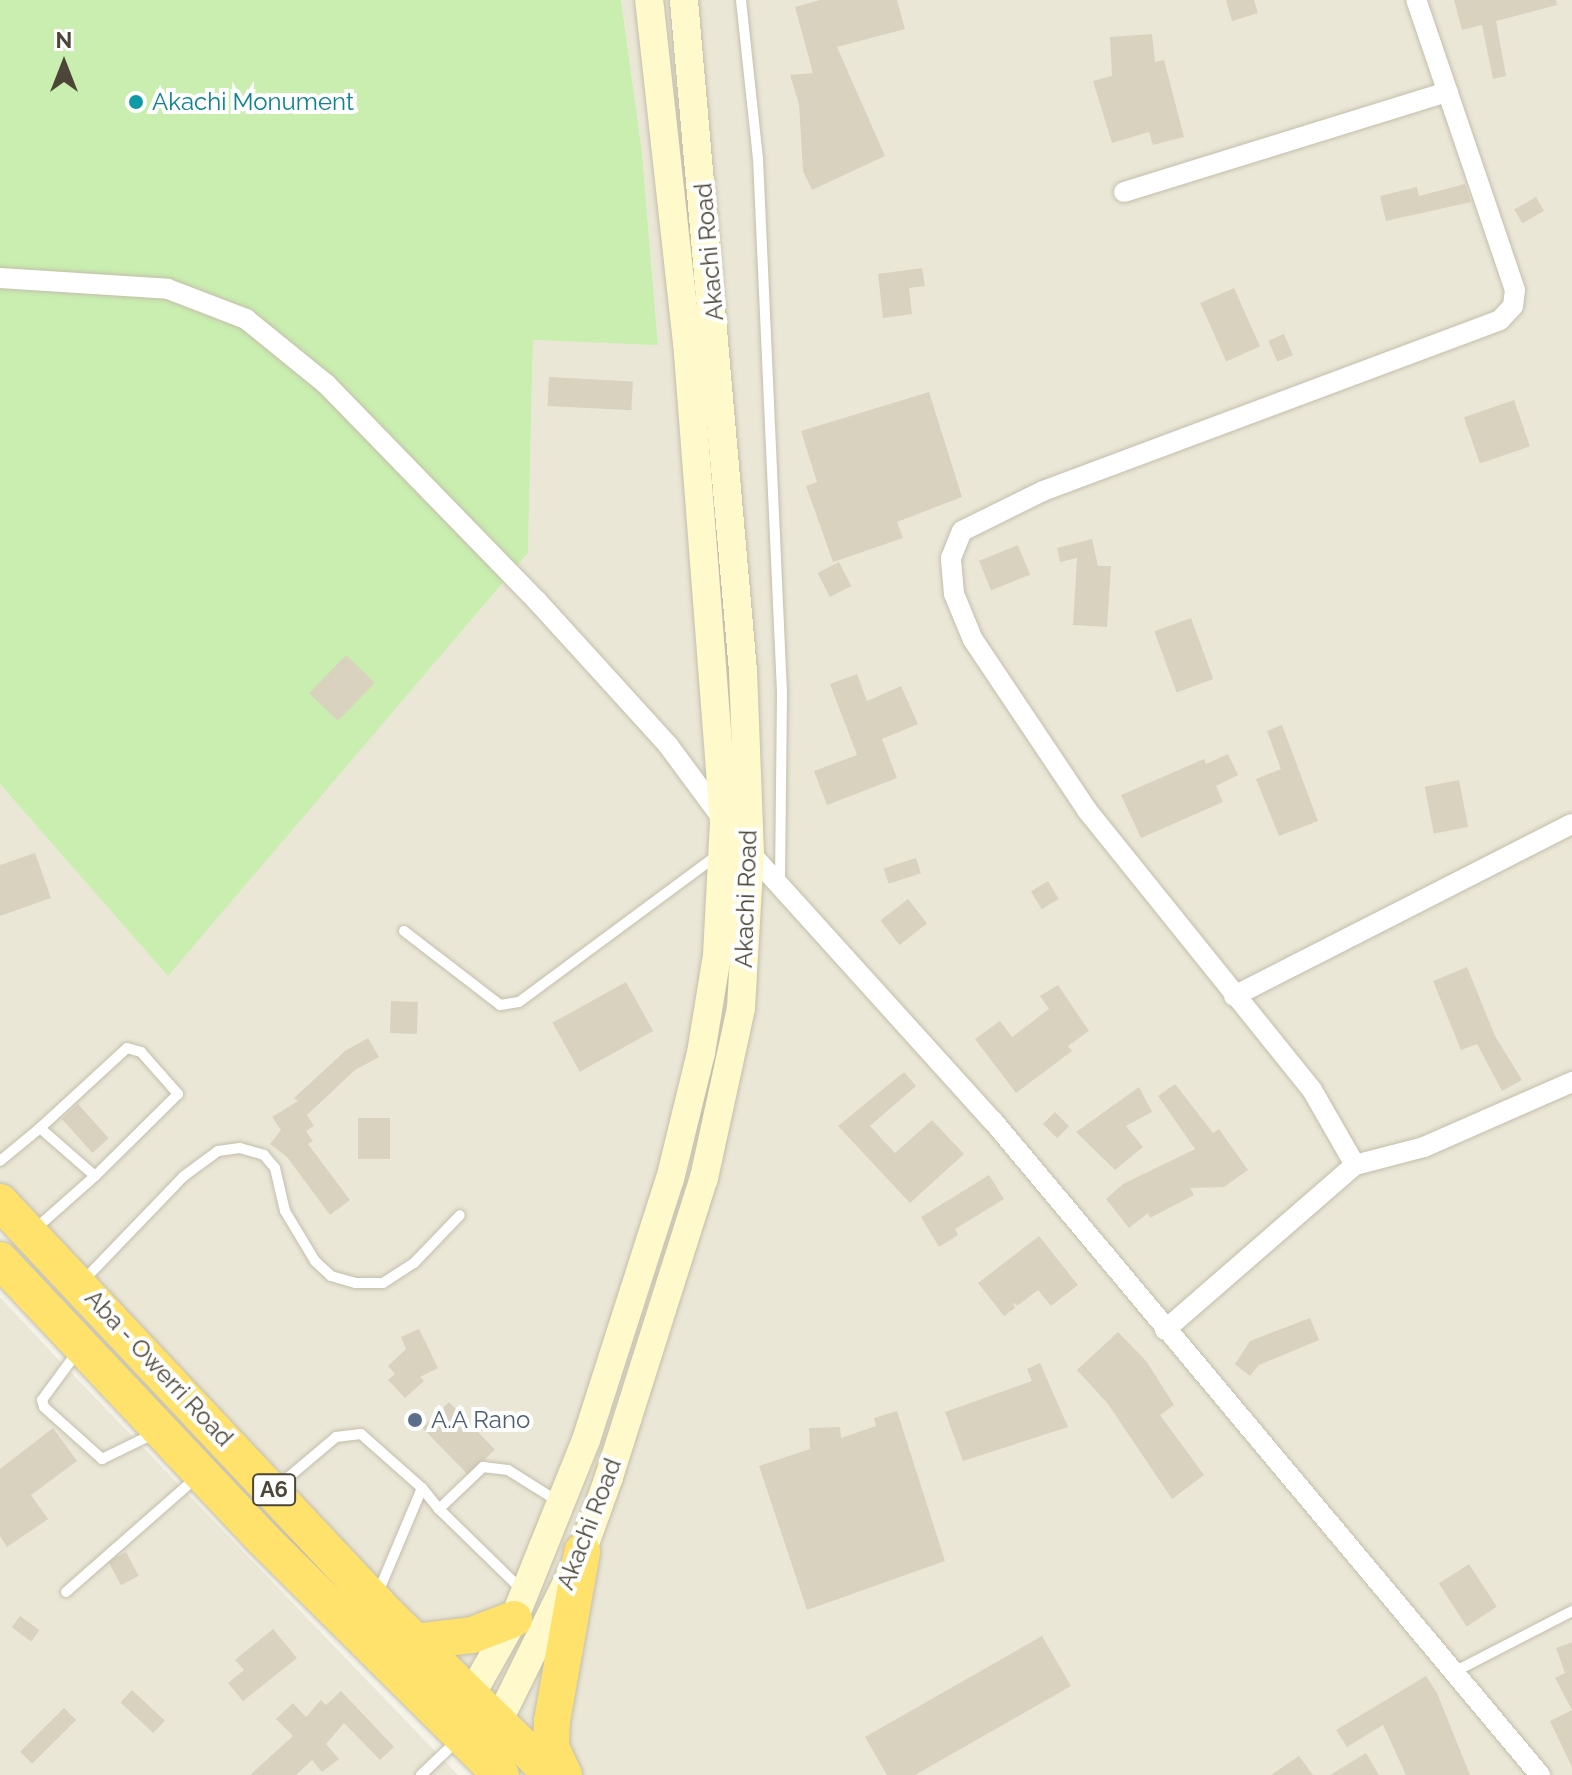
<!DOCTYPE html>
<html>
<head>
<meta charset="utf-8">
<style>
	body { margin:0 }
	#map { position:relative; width:1572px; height:1775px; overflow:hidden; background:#f6f4ea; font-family:Raleway,sans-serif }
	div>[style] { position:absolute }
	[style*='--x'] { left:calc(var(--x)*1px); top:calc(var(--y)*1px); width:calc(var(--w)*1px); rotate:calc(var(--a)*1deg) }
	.residential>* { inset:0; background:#ebe7d7 }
	.green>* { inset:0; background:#c9eeaf }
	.building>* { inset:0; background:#d9d2be; transform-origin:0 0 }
	.roads { filter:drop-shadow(0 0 2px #c3beab) drop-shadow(0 0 2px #c3beab) }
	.lane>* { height:10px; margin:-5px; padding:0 5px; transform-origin:5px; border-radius:5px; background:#fff }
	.street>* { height:20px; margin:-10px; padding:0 10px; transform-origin:10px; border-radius:10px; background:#fff }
	.secondary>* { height:28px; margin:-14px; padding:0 14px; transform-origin:14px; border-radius:14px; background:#fff9cb }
	.highway>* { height:36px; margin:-18px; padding:0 18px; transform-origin:18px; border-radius:18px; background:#ffe26c }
	.dots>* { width:22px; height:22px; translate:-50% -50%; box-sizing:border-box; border:4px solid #fff; border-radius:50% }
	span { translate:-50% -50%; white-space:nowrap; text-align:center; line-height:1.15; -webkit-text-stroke:8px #fff; paint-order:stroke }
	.shield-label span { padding:2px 6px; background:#fff; border:2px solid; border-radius:6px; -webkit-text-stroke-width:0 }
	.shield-label { font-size:22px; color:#4b4637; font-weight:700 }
	.culture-label { font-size:24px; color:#0d838f }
	.left { translate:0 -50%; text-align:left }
	.street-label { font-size:24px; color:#4b4637 }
	.service-label { font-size:24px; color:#4e5e75 }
	.north { position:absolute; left:24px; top:24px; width:80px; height:80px; -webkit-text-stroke:6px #fff; paint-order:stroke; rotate:0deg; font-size:22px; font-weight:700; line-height:32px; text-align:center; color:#4b4637 }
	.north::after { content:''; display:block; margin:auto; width:28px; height:36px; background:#4b4637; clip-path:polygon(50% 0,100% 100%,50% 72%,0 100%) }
</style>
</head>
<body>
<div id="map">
	<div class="residential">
		<i style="clip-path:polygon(621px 0,1572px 0,1572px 1775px,578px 1775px,293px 1501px,0 1206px,0 784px,168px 975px,528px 553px,533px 340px,658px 344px,642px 152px)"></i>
		<i style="clip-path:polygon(0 1297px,58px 1359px,458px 1775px,0 1775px)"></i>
	</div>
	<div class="green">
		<i style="clip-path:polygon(0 0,621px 0,642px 152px,658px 345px,533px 340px,528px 553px,168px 976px,0 784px)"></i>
	</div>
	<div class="building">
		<i style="clip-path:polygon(820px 0,897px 0,905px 29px,837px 47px,885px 156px,812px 190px,803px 171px,799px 104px,790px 75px,813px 73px,795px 7px)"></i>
		<i style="clip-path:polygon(1226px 0,1254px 0,1258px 13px,1232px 21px)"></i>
		<i style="clip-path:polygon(1454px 0,1556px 0,1557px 5px,1496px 21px,1506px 76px,1493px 79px,1482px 25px,1462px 30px)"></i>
		<i style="clip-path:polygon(1152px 34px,1155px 62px,1164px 60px,1184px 137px,1153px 145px,1149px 132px,1112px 143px,1093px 81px,1112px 76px,1110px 37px)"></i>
		<i style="clip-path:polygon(1465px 184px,1471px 202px,1386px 221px,1380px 196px,1417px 187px,1419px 196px)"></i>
		<i style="left:1536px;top:197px;width:16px;height:25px;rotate:60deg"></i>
		<i style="clip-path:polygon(922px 268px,925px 286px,909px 288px,912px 314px,883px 318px,878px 274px)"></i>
		<i style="left:1234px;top:288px;width:64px;height:37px;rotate:66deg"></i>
		<i style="left:1284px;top:334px;width:23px;height:17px;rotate:67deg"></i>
		<i style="left:549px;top:377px;width:84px;height:29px;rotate:3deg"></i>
		<i style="clip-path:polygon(929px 392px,962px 497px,897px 522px,903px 538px,833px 562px,806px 486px,817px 482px,801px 431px)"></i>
		<i style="left:1514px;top:400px;width:49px;height:53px;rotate:71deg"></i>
		<i style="clip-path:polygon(1092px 539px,1098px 566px,1111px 566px,1107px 627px,1073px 625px,1077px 558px,1060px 562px,1057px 548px)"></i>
		<i style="left:1018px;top:545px;width:32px;height:42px;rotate:68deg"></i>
		<i style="left:839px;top:562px;width:27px;height:24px;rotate:63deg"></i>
		<i style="left:1191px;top:618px;width:65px;height:39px;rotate:70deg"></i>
		<i style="left:346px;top:655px;width:40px;height:53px;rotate:44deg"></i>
		<i style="clip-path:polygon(857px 674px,867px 701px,901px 686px,918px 724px,882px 739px,897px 778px,827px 805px,814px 771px,857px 755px,830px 684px)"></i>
		<i style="clip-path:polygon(1282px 725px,1318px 821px,1279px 836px,1256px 779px,1281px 769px,1267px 731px)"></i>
		<i style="clip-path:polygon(1228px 754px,1238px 775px,1216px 786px,1223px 802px,1141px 838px,1121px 795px,1204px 759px,1206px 764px)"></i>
		<i style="left:1459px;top:780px;width:48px;height:35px;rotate:79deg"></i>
		<i style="clip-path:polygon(35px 853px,51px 898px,0 916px,0 865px)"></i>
		<i style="left:916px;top:858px;width:16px;height:34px;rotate:72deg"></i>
		<i style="left:1048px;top:881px;width:21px;height:20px;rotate:59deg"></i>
		<i style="left:908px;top:899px;width:31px;height:35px;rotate:52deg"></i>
		<i style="clip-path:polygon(1467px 967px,1495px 1036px,1522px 1080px,1502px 1091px,1477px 1044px,1461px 1050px,1433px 981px)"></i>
		<i style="left:626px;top:982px;width:56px;height:84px;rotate:61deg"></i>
		<i style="clip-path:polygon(1058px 985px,1089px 1031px,1068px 1046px,1072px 1051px,1016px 1093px,975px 1039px,1000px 1021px,1012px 1037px,1049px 1009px,1040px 996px)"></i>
		<i style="left:391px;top:1001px;width:27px;height:32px;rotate:2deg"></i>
		<i style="clip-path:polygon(368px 1038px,379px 1057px,355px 1070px,307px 1115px,314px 1126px,306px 1131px,313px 1141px,308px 1144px,350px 1200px,330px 1215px,287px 1157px,270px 1144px,281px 1130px,272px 1117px,298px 1101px,294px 1098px,345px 1051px)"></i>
		<i style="clip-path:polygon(904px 1072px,916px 1086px,870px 1126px,895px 1153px,932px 1120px,964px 1154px,910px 1203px,838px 1126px)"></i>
		<i style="clip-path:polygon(1175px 1084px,1213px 1133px,1219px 1129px,1248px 1170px,1224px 1187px,1190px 1188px,1194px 1195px,1150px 1218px,1148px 1213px,1129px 1228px,1106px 1199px,1123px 1184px,1195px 1149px,1158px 1096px)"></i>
		<i style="clip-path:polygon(1139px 1087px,1152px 1112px,1126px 1126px,1143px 1147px,1115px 1170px,1076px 1132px)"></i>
		<i style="left:78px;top:1104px;width:46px;height:22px;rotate:48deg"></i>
		<i style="left:1055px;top:1112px;width:20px;height:17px;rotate:45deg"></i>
		<i style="left:358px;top:1118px;width:32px;height:41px"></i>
		<i style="clip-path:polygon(989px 1175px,1004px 1199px,955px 1229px,958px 1235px,939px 1247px,921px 1217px)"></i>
		<i style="clip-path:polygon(1039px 1236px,1078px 1285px,1051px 1306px,1038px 1290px,1017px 1306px,1013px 1302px,1015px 1308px,1004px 1316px,978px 1283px)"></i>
		<i style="clip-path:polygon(1310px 1318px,1319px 1340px,1259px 1365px,1250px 1376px,1235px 1364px,1250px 1341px)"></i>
		<i style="clip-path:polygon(419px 1329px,438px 1368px,420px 1377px,424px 1381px,405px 1398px,388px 1380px,395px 1374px,388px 1366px,406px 1349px,401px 1337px)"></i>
		<i style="clip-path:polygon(1118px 1332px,1147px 1362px,1174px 1405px,1160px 1415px,1204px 1475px,1172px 1499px,1108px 1404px,1077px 1370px)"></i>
		<i style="clip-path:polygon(1040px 1363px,1068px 1427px,963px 1461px,945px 1412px,1032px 1381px,1027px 1369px)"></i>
		<i style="left:449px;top:1402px;width:66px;height:37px;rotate:46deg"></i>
		<i style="clip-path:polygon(897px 1411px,945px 1561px,807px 1610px,759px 1466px,810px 1449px,809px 1428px,840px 1427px,841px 1438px,876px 1426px,874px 1418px)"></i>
		<i style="clip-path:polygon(53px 1428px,77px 1461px,31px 1495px,48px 1519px,7px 1547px,0 1536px,0 1469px)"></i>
		<i style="left:126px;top:1552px;width:27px;height:20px;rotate:62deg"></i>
		<i style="left:1469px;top:1564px;width:51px;height:36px;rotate:57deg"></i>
		<i style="left:20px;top:1616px;width:24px;height:14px;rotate:36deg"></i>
		<i style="clip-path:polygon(273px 1629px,297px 1658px,243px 1701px,228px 1683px,244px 1670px,235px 1660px)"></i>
		<i style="clip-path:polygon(1042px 1636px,1071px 1686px,915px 1775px,887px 1775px,865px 1737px)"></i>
		<i style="clip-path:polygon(1572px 1642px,1572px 1710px,1555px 1678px,1565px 1673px,1556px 1648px)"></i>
		<i style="clip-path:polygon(1426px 1676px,1437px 1693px,1470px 1775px,1406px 1775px,1383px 1725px,1347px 1747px,1336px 1730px)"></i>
		<i style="left:132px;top:1690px;width:45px;height:17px;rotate:43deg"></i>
		<i style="clip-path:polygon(341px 1691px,394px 1747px,380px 1760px,344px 1723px,326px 1744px,339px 1759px,322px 1772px,312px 1760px,296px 1775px,250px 1775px,293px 1736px,276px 1719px,293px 1703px,306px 1717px,321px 1700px,326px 1705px)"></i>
		<i style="left:64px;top:1708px;width:17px;height:62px;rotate:45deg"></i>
		<i style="clip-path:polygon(1572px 1710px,1572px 1767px,1550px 1721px)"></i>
		<i style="clip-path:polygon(1366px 1753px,1379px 1775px,1330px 1775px)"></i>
		<i style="clip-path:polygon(1299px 1756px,1313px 1775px,1271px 1775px)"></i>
	</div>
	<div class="roads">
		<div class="lane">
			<i style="--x:741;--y:0;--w:159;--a:83.9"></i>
			<i style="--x:758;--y:158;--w:535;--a:87.43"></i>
			<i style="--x:782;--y:692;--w:192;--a:90.6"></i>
			<i style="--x:404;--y:931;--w:121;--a:37.6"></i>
			<i style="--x:500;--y:1005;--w:19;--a:-9"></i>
			<i style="--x:519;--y:1002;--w:249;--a:-36.5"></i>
			<i style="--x:40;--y:1128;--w:118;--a:-42.6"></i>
			<i style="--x:127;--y:1048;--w:15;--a:16"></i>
			<i style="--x:141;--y:1052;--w:56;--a:48.6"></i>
			<i style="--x:178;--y:1094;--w:117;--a:135.3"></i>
			<i style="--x:0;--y:1161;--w:52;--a:-39.5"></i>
			<i style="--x:40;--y:1128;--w:73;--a:41.1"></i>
			<i style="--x:95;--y:1176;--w:81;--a:138.5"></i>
			<i style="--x:81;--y:1283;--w:149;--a:-46.1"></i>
			<i style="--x:184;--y:1176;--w:42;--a:-36.3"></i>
			<i style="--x:218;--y:1151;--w:22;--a:-8"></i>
			<i style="--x:240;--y:1148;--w:25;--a:16"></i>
			<i style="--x:264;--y:1155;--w:17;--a:50"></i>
			<i style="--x:275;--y:1168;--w:44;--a:76.9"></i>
			<i style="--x:285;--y:1211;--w:58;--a:59"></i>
			<i style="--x:315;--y:1261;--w:22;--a:43"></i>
			<i style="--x:331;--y:1276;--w:25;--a:16"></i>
			<i style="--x:355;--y:1283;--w:28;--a:0"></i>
			<i style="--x:383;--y:1283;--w:37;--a:-33"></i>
			<i style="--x:414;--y:1263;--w:66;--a:-46.2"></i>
			<i style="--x:78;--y:1351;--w:61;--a:126.3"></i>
			<i style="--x:42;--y:1400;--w:7;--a:74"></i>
			<i style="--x:44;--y:1407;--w:78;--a:41.9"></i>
			<i style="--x:102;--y:1459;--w:57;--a:-26.1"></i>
			<i style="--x:278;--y:1486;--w:76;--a:-40.2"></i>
			<i style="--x:336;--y:1437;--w:25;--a:-7"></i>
			<i style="--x:361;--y:1434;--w:81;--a:41.5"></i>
			<i style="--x:422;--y:1488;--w:116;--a:112.8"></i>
			<i style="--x:422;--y:1488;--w:27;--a:51"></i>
			<i style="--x:66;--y:1592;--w:174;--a:-41.3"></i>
			<i style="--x:524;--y:1592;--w:119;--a:-135.7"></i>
			<i style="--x:439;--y:1509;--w:61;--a:-43.7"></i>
			<i style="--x:483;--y:1467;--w:25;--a:7"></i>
			<i style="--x:508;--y:1470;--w:60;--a:32.1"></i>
			<i style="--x:1454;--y:1672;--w:133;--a:-27.3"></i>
			<i style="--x:421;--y:1775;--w:52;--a:-43.5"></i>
		</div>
		<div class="street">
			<i style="--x:1124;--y:192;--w:339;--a:-17.2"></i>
			<i style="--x:0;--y:278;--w:168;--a:3.7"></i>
			<i style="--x:168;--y:289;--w:84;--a:21"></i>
			<i style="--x:246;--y:319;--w:103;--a:39.1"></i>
			<i style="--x:326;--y:384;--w:303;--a:45.8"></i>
			<i style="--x:537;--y:601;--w:195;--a:47.7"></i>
			<i style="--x:668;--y:745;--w:96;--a:53.5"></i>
			<i style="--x:745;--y:847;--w:370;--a:47.9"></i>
			<i style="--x:993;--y:1121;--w:853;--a:50.09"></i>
			<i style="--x:1234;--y:996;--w:379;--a:-27"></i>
			<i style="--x:1355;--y:1165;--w:86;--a:-119.8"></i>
			<i style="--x:1312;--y:1090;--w:359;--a:-128.8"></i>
			<i style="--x:1087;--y:810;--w:205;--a:-123.8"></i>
			<i style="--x:973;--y:640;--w:50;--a:-112.4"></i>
			<i style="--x:954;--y:594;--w:36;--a:-95"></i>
			<i style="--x:951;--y:558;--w:29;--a:-68"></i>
			<i style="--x:962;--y:531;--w:90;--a:-26.3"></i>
			<i style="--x:1043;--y:491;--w:488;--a:-20.5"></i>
			<i style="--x:1500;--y:320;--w:19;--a:-47"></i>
			<i style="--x:1513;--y:306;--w:16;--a:-83"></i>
			<i style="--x:1515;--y:290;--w:306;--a:-108.8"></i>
			<i style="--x:1165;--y:1330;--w:252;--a:-41"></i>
			<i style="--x:1355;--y:1165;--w:71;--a:-14.6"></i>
			<i style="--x:1424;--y:1147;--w:162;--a:-23.7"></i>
		</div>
		<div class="secondary">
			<i style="--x:461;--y:1713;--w:108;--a:-60.6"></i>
			<i style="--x:514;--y:1619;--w:193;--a:-68.1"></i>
			<i style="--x:586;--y:1440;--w:274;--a:-72.2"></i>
			<i style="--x:670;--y:1179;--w:130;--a:-76.2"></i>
			<i style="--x:701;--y:1053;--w:99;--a:-80.7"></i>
			<i style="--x:717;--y:955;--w:133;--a:-87"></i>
			<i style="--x:724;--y:822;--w:480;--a:-94.4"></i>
			<i style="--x:687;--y:343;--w:345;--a:-96.3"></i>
			<i style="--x:490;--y:1738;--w:208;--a:-63.7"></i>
			<i style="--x:582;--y:1552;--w:80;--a:-70.2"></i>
			<i style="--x:609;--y:1477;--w:314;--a:-72.4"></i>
			<i style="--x:704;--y:1178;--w:174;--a:-77.7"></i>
			<i style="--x:741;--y:1008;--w:155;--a:-86.7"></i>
			<i style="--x:750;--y:853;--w:182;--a:-92.2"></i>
			<i style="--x:743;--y:671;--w:674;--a:-95.03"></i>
		</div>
		<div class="highway">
			<i style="--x:0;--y:1202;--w:562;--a:46.8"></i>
			<i style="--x:385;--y:1612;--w:233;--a:44.3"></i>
			<i style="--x:0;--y:1260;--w:385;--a:46.7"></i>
			<i style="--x:264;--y:1540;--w:334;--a:44.8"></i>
			<i style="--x:414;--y:1642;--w:58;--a:-6.9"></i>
			<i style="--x:472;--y:1635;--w:45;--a:-20.9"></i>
			<i style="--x:564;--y:1775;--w:31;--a:-115"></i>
			<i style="--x:551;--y:1747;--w:26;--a:-88"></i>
			<i style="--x:552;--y:1721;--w:172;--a:-79.9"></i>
		</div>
	</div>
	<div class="dots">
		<i style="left:136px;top:102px;background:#0f9aa8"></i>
		<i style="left:415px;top:1420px;background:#5c6f8a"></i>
	</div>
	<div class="shield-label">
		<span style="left:274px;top:1490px">A6</span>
	</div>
	<div class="culture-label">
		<span class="left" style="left:152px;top:102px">Akachi Monument</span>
	</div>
	<div class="street-label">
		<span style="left:709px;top:252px;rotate:-95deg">Akachi Road</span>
		<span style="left:746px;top:899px;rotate:-88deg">Akachi Road</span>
		<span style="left:159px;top:1368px;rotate:47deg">Aba - Owerri Road</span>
		<span style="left:589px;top:1524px;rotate:-69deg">Akachi Road</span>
	</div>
	<div class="service-label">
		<span class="left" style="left:431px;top:1420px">A.A Rano</span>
	</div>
	<div class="north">N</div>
</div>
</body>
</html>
